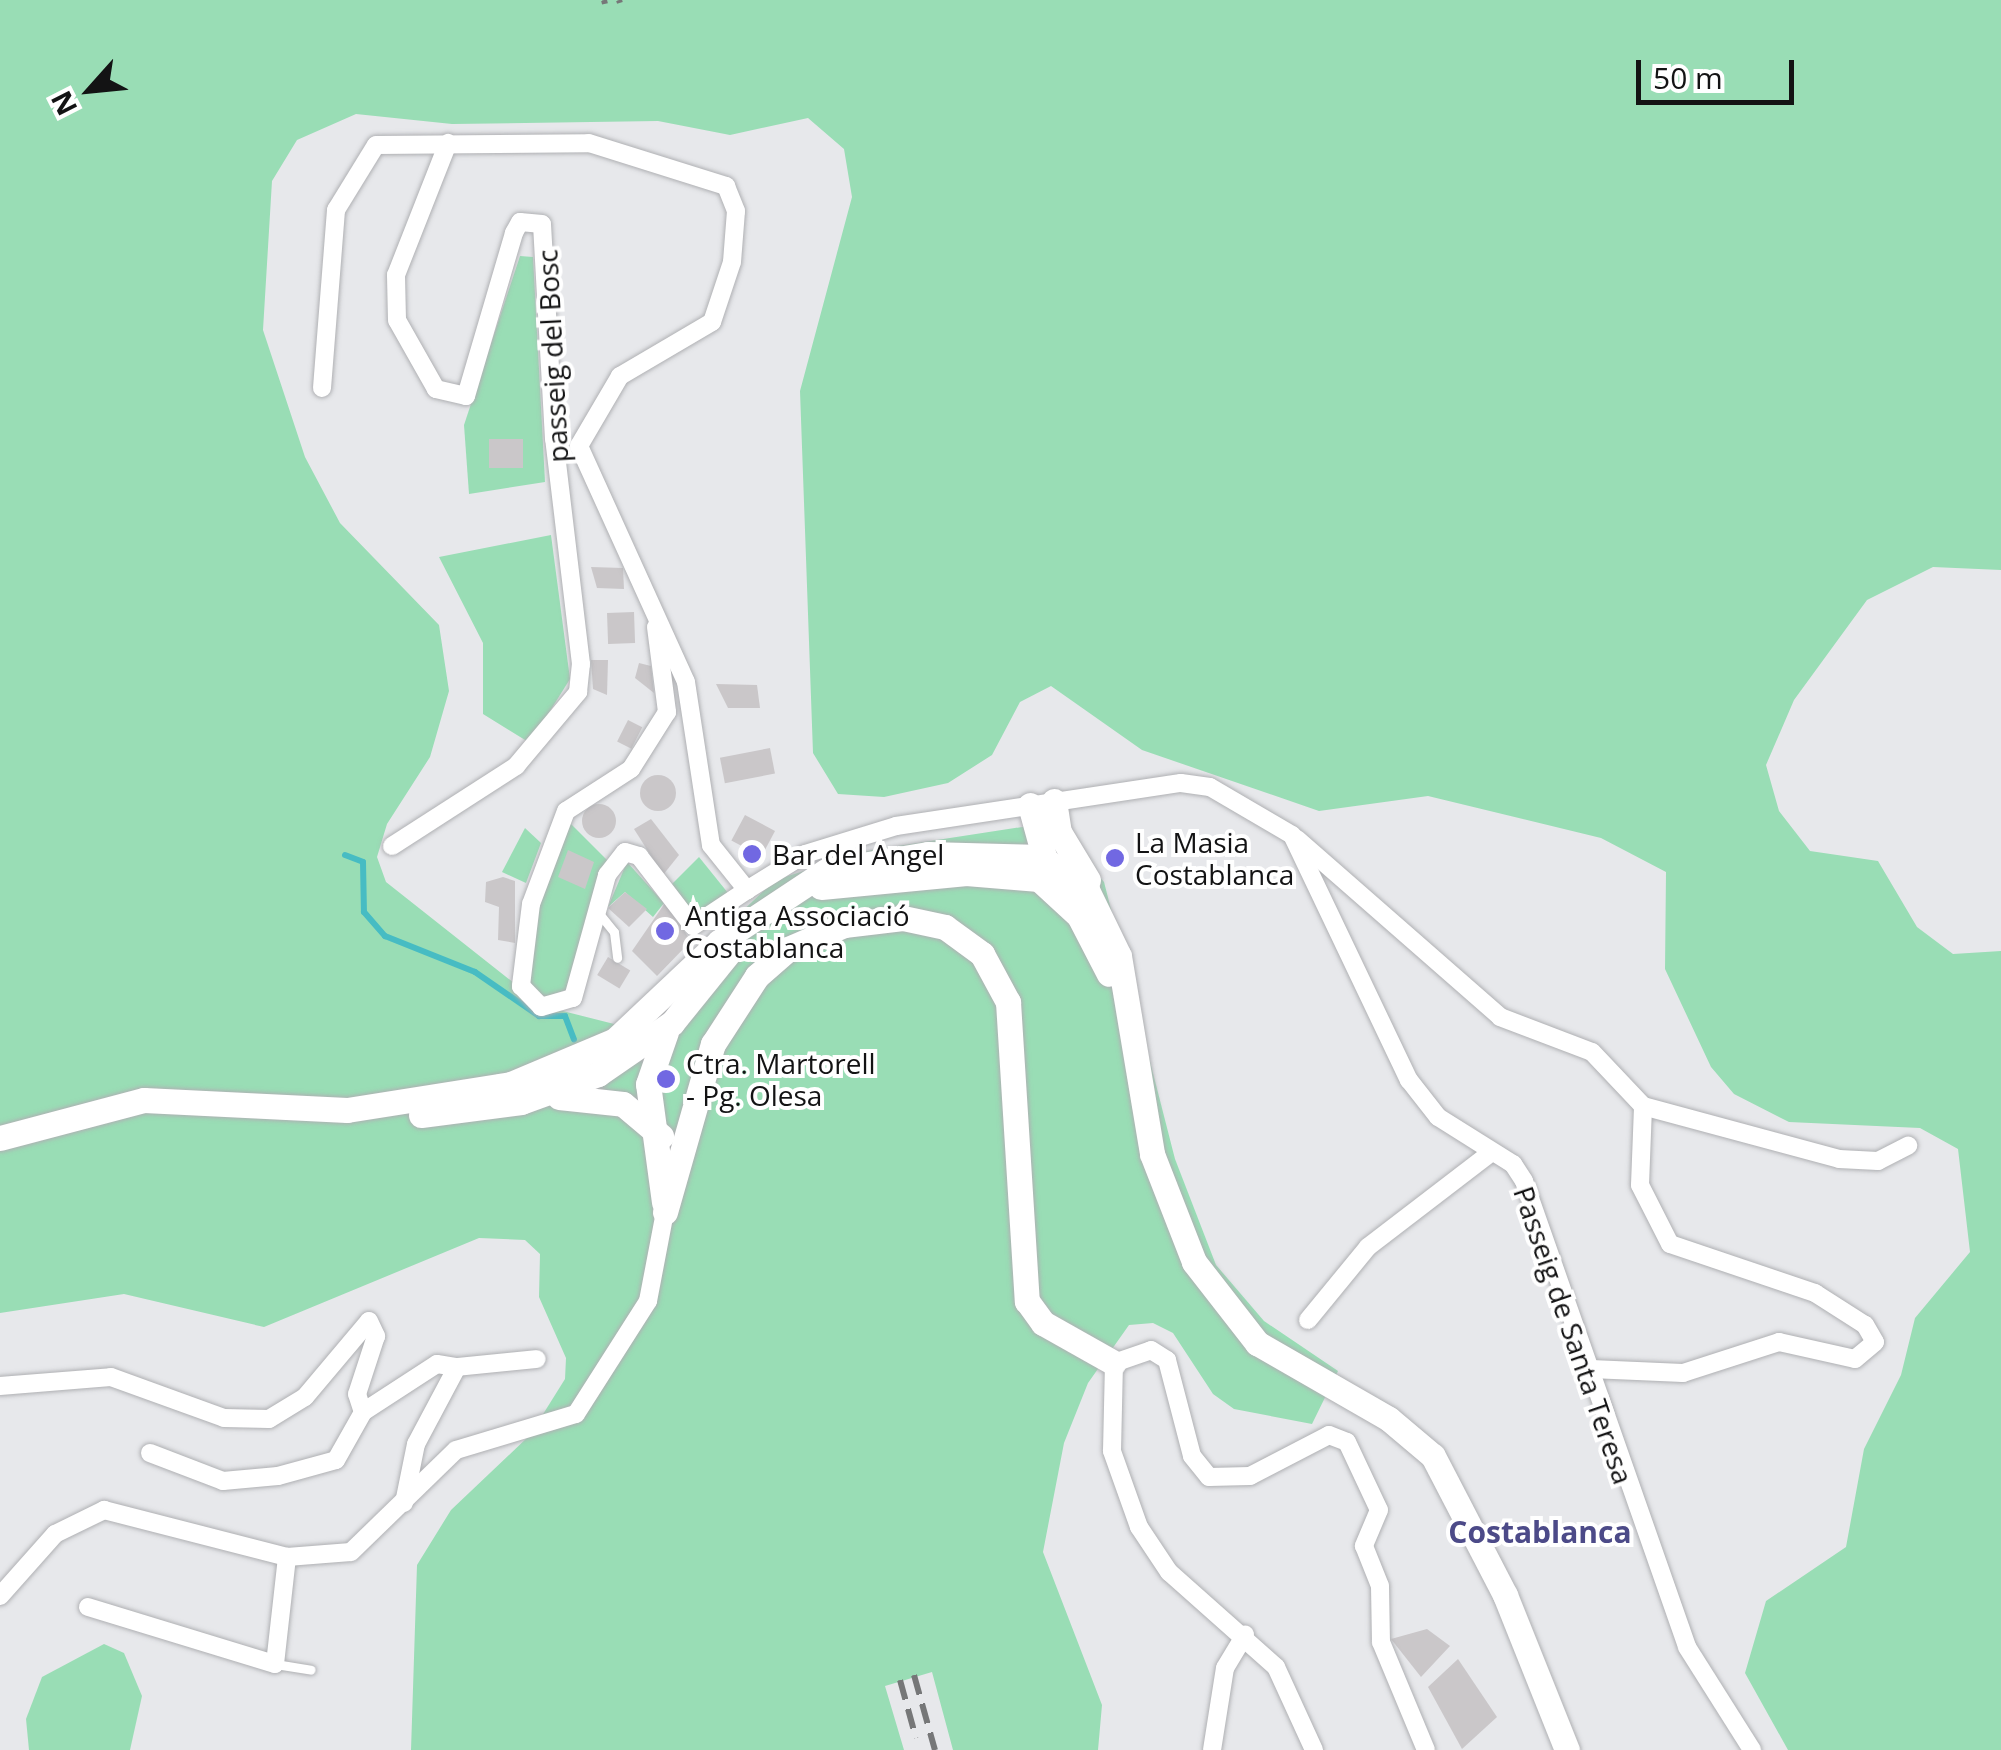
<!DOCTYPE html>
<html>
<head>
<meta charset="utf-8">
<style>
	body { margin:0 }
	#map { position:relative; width:2001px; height:1750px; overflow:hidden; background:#e7e8eb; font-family:"Open Sans",sans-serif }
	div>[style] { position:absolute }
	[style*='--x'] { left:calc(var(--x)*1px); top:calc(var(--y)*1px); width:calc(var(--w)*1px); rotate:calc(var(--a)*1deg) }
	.green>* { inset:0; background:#99ddb5 }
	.stream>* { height:6px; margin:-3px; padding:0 3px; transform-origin:3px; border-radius:3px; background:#47bcc3 }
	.building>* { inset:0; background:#cac7c9; transform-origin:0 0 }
	.round { border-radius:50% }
	.roads { filter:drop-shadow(0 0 2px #afb0b3) drop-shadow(0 0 2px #afb0b3) }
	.lane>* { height:9px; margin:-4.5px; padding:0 4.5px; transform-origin:4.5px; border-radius:4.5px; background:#fff }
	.street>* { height:18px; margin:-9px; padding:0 9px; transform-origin:9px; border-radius:9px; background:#fff }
	.secondary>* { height:25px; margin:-12.5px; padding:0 12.5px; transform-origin:12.5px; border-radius:12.5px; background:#fff }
	.rail>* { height:6px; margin-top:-3px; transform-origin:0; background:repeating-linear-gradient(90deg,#767778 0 20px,transparent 0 30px) }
	.dots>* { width:28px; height:28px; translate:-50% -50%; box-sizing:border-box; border:5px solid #fff; border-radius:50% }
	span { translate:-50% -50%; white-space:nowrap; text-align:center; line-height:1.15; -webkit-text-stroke:8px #fff; paint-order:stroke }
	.street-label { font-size:28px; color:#131314 }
	.poi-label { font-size:28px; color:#131314 }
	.left { translate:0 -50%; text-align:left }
	.neighbourhood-label { font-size:30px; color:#4c4a88; font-weight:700 }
	.north { position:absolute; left:40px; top:40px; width:100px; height:100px; -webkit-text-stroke:8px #fff; paint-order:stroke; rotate:243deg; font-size:28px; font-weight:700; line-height:40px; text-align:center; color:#131314 }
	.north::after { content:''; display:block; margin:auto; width:35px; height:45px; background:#131314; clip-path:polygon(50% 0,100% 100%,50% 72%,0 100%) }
	.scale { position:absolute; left:1636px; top:60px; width:158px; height:45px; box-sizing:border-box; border:5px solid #131314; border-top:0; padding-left:12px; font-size:30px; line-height:35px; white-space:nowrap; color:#131314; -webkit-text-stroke:8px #fff; paint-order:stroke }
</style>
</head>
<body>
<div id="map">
	<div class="green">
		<i style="clip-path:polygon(0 0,2001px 0,2001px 570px,1933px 567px,1867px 600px,1794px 700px,1766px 765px,1779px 811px,1810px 851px,1878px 861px,1917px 927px,1953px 954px,2001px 951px,2001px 1750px,1788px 1750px,1745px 1673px,1766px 1601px,1846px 1547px,1864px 1449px,1901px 1375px,1915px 1318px,1970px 1252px,1958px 1149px,1920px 1128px,1789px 1122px,1734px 1094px,1711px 1067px,1665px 969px,1666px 872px,1601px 838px,1428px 796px,1319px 811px,1142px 750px,1051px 686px,1020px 702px,992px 755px,948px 783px,884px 797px,838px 794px,813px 753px,800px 391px,852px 197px,844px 149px,808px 118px,730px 135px,658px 121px,452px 124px,356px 114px,297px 140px,272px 181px,263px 330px,305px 457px,340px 523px,439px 625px,449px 691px,430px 757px,387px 824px,377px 857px,386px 882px,543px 1006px,622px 1026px,775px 880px,872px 850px,1035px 825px,1079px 852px,1104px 882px,1175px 1159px,1216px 1265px,1264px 1321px,1338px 1371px,1312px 1424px,1234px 1409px,1213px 1394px,1173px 1333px,1153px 1323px,1129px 1325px,1088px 1383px,1064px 1443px,1043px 1552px,1102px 1705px,1098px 1750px,953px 1750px,932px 1672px,885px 1686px,904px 1750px,411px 1750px,417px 1565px,451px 1510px,530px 1435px,565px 1379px,566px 1358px,539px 1297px,540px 1254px,525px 1240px,479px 1238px,264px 1327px,124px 1294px,0 1313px)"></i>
		<i style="clip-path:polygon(520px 256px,533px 257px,545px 482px,469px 494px,464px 425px)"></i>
		<i style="clip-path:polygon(551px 535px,570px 679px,530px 743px,483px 714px,483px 643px,439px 557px)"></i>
		<i style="clip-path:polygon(570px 823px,607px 860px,571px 988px,547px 997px,529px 990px,539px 884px)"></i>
		<i style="clip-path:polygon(525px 828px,541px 843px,526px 883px,502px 872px)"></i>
		<i style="clip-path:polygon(699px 857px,728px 893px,698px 919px,672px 884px)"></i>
		<i style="clip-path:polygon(627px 862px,664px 903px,653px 917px,625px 892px,608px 907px)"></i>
		<i style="clip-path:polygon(104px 1644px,124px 1653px,142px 1696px,130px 1750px,29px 1750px,26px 1719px,42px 1677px)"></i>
	</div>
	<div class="stream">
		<i style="--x:345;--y:855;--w:19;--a:21"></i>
		<i style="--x:363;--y:862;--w:50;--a:88.9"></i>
		<i style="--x:364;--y:912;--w:32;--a:49"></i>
		<i style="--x:385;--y:936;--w:97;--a:21.8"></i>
		<i style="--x:475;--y:972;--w:78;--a:34.5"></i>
		<i style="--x:539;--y:1016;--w:26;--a:0"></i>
		<i style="--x:565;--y:1016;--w:25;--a:69"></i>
	</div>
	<div class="building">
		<i style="left:489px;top:439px;width:34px;height:29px"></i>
		<i style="clip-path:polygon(591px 567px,623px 568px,624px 589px,597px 588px)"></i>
		<i style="left:634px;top:612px;width:31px;height:27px;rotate:88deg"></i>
		<i style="clip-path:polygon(591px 660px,608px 660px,607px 695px,593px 689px)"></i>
		<i style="clip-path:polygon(639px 663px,651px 666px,654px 693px,635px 678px)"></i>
		<i style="clip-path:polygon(716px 684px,757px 685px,760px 708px,728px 708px)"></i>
		<i style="left:628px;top:720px;width:16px;height:24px;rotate:27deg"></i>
		<i style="left:770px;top:748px;width:26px;height:51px;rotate:79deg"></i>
		<i class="round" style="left:640px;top:775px;width:36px;height:36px"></i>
		<i class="round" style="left:582px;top:804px;width:34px;height:34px"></i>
		<i style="left:745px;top:815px;width:34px;height:29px;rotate:28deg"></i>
		<i style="clip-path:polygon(651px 819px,679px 855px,663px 875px,634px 829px)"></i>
		<i style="clip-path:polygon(568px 850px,594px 862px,585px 889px,558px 877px)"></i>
		<i style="clip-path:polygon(503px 877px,515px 881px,515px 943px,498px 940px,499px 907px,485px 902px,486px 882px)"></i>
		<i style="clip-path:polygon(625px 892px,647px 909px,629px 927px,608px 908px)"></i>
		<i style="clip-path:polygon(665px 903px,691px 941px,657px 976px,632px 951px)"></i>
		<i style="left:608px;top:957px;width:26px;height:21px;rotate:31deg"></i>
		<i style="clip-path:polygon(1427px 1629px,1450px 1646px,1421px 1677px,1391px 1639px)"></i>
		<i style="clip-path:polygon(1458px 1659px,1497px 1717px,1462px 1749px,1428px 1687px)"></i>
	</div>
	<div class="roads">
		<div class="lane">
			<i style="--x:597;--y:911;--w:27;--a:51"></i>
			<i style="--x:614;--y:932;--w:26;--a:83"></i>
			<i style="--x:275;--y:1664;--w:36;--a:9"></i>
		</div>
		<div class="street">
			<i style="--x:322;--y:388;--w:179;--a:-85.5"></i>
			<i style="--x:336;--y:210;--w:76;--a:-58.4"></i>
			<i style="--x:376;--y:145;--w:213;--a:-0.5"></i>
			<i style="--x:589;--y:143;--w:144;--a:17.4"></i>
			<i style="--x:726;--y:186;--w:27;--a:68"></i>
			<i style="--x:736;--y:211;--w:51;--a:94.5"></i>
			<i style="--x:732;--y:262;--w:63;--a:108.4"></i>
			<i style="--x:712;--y:322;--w:107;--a:149.6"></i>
			<i style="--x:620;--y:376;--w:81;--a:120.4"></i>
			<i style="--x:579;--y:446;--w:259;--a:65.6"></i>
			<i style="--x:686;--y:682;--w:165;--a:81.3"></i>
			<i style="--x:711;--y:845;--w:58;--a:51.3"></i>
			<i style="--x:747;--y:890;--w:68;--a:-31.8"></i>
			<i style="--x:805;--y:854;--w:95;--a:-17.1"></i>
			<i style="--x:896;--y:826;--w:288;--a:-8.6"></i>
			<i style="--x:1181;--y:783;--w:29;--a:8"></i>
			<i style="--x:1210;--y:787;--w:95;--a:30.3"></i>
			<i style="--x:1292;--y:835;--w:272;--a:64.5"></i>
			<i style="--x:1409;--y:1080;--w:47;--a:51.9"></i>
			<i style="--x:1438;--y:1117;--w:89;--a:32.1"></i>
			<i style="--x:1513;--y:1164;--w:20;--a:57"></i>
			<i style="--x:1524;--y:1181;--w:494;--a:70.7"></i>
			<i style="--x:1687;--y:1647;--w:122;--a:57.7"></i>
			<i style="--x:656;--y:627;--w:86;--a:82.6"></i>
			<i style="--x:667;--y:712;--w:67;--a:122.3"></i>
			<i style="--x:631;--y:769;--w:77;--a:147.1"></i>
			<i style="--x:566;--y:811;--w:99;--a:110.6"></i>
			<i style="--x:531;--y:904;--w:83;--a:97"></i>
			<i style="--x:521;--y:986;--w:29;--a:46"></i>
			<i style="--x:541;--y:1007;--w:33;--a:-16"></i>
			<i style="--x:573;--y:998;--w:128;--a:-74.5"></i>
			<i style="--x:607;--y:875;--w:29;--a:-52"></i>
			<i style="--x:625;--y:852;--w:15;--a:16"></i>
			<i style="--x:639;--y:856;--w:88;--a:52.4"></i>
			<i style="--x:693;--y:926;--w:65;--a:-33.7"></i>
			<i style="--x:1297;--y:839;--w:270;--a:41.2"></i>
			<i style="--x:1500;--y:1017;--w:98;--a:20.8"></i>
			<i style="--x:1592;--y:1052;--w:74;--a:46.6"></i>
			<i style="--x:1643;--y:1106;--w:203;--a:15.1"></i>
			<i style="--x:1839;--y:1159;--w:39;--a:3"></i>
			<i style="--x:1878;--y:1161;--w:34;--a:-27"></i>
			<i style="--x:392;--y:846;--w:148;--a:-32.8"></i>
			<i style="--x:516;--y:766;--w:97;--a:-50"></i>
			<i style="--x:578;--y:692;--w:28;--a:-84"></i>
			<i style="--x:581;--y:664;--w:227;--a:-96.8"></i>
			<i style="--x:554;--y:439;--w:215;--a:-93.2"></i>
			<i style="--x:542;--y:224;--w:22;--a:-175"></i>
			<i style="--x:520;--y:222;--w:13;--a:119"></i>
			<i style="--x:514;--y:233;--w:170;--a:106.4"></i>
			<i style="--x:466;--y:396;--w:31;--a:-167"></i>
			<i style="--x:436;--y:389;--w:79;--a:-119.5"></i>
			<i style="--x:397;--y:320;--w:45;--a:-91.3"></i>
			<i style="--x:396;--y:275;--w:142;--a:-68.5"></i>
			<i style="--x:1308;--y:1320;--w:94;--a:-50.6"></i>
			<i style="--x:1368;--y:1247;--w:153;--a:-37.5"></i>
			<i style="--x:457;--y:1367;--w:80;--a:-5.7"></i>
			<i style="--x:1591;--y:1369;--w:92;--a:2.5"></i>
			<i style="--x:1683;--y:1373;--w:101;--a:-17.9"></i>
			<i style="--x:1779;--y:1342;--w:78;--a:12.6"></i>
			<i style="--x:1855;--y:1359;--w:26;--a:-40"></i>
			<i style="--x:1875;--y:1342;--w:20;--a:-120"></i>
			<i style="--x:1865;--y:1325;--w:59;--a:-147.4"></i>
			<i style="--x:1815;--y:1293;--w:153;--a:-161.3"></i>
			<i style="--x:1670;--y:1244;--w:66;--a:-117"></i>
			<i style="--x:1640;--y:1185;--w:79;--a:-87.8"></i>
			<i style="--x:0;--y:1386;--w:111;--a:-4.6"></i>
			<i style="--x:111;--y:1377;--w:120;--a:19.9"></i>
			<i style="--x:224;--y:1418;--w:45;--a:1.3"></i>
			<i style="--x:269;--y:1419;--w:42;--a:-31.4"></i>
			<i style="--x:305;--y:1397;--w:99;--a:-49.9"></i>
			<i style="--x:369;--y:1321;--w:17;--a:65"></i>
			<i style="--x:376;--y:1336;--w:61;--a:108.1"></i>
			<i style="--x:357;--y:1394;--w:19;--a:72"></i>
			<i style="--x:363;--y:1412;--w:88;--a:-33"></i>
			<i style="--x:437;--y:1364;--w:20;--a:9"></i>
			<i style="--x:457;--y:1367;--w:87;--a:118"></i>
			<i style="--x:416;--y:1444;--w:60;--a:101.5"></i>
			<i style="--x:150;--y:1453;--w:78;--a:21"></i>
			<i style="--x:223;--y:1481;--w:55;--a:-5.2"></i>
			<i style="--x:278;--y:1476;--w:60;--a:-15.4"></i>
			<i style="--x:336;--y:1460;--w:55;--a:-60.6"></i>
			<i style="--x:0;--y:1596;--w:83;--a:-48.4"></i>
			<i style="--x:55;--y:1534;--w:55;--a:-26.1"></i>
			<i style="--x:104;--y:1510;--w:189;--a:14.4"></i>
			<i style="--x:287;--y:1557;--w:64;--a:-4.5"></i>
			<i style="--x:351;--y:1552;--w:146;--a:-44.2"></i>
			<i style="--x:456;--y:1450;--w:125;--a:-16.7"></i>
			<i style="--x:576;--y:1414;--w:134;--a:-57.5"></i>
			<i style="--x:648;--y:1301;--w:91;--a:-79.2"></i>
			<i style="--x:88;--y:1607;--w:195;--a:17"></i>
			<i style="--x:275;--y:1664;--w:108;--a:-83.6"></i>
			<i style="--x:1212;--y:1750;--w:83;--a:-81"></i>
			<i style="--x:1225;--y:1668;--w:39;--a:-59"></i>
			<i style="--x:1314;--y:1750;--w:91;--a:-114.6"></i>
			<i style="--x:1276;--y:1667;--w:143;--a:-138.4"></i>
			<i style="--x:1169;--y:1572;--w:54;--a:-123.7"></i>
			<i style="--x:1139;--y:1527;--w:81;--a:-109.6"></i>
			<i style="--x:1112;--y:1451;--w:88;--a:-88.7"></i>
			<i style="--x:1114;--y:1363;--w:39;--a:-19"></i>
			<i style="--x:1151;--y:1350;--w:19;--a:32"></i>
			<i style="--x:1167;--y:1360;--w:99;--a:75.4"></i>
			<i style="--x:1192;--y:1456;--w:27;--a:51"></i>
			<i style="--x:1209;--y:1477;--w:41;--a:-1.4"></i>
			<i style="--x:1250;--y:1476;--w:89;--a:-27.4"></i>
			<i style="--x:1329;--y:1435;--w:19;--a:21"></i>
			<i style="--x:1347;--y:1442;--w:75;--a:64.8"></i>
			<i style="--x:1379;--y:1510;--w:39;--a:113"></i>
			<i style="--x:1364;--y:1546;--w:43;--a:68.2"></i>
			<i style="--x:1380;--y:1586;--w:56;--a:89"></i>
			<i style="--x:1381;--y:1642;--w:117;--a:67.4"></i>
		</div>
		<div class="secondary">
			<i style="--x:1054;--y:801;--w:31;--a:81"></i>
			<i style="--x:1059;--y:832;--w:56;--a:58.9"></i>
			<i style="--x:1030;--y:805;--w:64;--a:74.7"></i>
			<i style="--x:821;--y:887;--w:146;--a:-5.5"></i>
			<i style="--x:966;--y:873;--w:73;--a:4.7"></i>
			<i style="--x:1039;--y:879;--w:54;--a:42.8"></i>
			<i style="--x:1079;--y:916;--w:65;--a:62.7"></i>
			<i style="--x:559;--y:1097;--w:64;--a:6.2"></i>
			<i style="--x:623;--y:1104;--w:50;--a:40.1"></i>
			<i style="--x:421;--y:1115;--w:101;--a:-7.4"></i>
			<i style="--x:521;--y:1102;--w:82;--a:-20"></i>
			<i style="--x:598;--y:1074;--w:90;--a:-34.6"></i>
			<i style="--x:672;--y:1023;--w:92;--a:-51.1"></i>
			<i style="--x:0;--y:1138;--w:149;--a:-14.8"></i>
			<i style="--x:144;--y:1100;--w:203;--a:2.8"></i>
			<i style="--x:347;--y:1110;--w:166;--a:-9"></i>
			<i style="--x:511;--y:1084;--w:113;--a:-22.9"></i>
			<i style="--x:615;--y:1040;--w:143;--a:-43.3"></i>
			<i style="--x:719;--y:942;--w:128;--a:-33.6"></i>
			<i style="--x:826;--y:871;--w:103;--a:-9.5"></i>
			<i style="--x:928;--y:854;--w:113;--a:1.5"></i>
			<i style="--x:1041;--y:857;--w:57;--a:35.7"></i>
			<i style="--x:1087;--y:890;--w:73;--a:64.1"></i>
			<i style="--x:1119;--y:956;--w:201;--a:80.5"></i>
			<i style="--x:1152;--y:1154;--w:116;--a:68.7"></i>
			<i style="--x:1194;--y:1262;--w:103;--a:52.1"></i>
			<i style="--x:1257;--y:1343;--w:152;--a:29.9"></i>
			<i style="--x:1389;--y:1419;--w:57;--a:40.1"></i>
			<i style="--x:1433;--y:1456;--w:157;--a:62.6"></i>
			<i style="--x:1505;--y:1595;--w:167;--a:68.2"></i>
			<i style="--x:664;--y:1202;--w:119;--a:-97.7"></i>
			<i style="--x:648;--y:1084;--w:55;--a:-70.9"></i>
			<i style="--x:665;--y:1212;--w:175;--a:-74.1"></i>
			<i style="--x:713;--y:1044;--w:81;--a:-57.1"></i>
			<i style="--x:757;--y:976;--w:41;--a:-41.1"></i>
			<i style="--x:788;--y:949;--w:61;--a:-23.2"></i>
			<i style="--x:844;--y:925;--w:59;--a:-6.8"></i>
			<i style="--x:903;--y:918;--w:43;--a:12.1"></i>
			<i style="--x:945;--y:927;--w:46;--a:36.1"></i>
			<i style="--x:982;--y:954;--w:55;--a:61.6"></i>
			<i style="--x:1008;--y:1002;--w:300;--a:86.4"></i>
			<i style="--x:1027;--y:1301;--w:27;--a:54"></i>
			<i style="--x:1043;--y:1323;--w:81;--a:29.4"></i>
		</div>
	</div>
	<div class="rail">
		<i style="--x:604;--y:0;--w:4;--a:76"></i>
		<i style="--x:619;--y:0;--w:3;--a:72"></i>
		<i style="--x:914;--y:1675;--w:78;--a:74.4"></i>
		<i style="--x:900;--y:1680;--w:60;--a:74.6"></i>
	</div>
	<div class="dots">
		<i style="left:752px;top:854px;background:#7168e2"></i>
		<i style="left:1115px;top:858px;background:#7168e2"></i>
		<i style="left:665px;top:931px;background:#7168e2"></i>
		<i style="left:666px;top:1079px;background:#7168e2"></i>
	</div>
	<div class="street-label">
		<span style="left:552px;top:356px;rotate:-93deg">passeig del Bosc</span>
		<span style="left:1574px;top:1335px;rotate:71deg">Passeig de Santa Teresa</span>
	</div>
	<div class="poi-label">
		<span class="left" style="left:1135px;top:858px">La Masia<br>Costablanca</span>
		<span class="left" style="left:772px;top:854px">Bar del Angel</span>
		<span class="left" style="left:685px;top:931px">Antiga Associació<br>Costablanca</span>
		<span class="left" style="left:686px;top:1079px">Ctra. Martorell<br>- Pg. Olesa</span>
	</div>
	<div class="neighbourhood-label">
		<span style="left:1540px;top:1532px">Costablanca</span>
	</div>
	<div class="north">N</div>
	<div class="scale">50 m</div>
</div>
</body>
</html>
